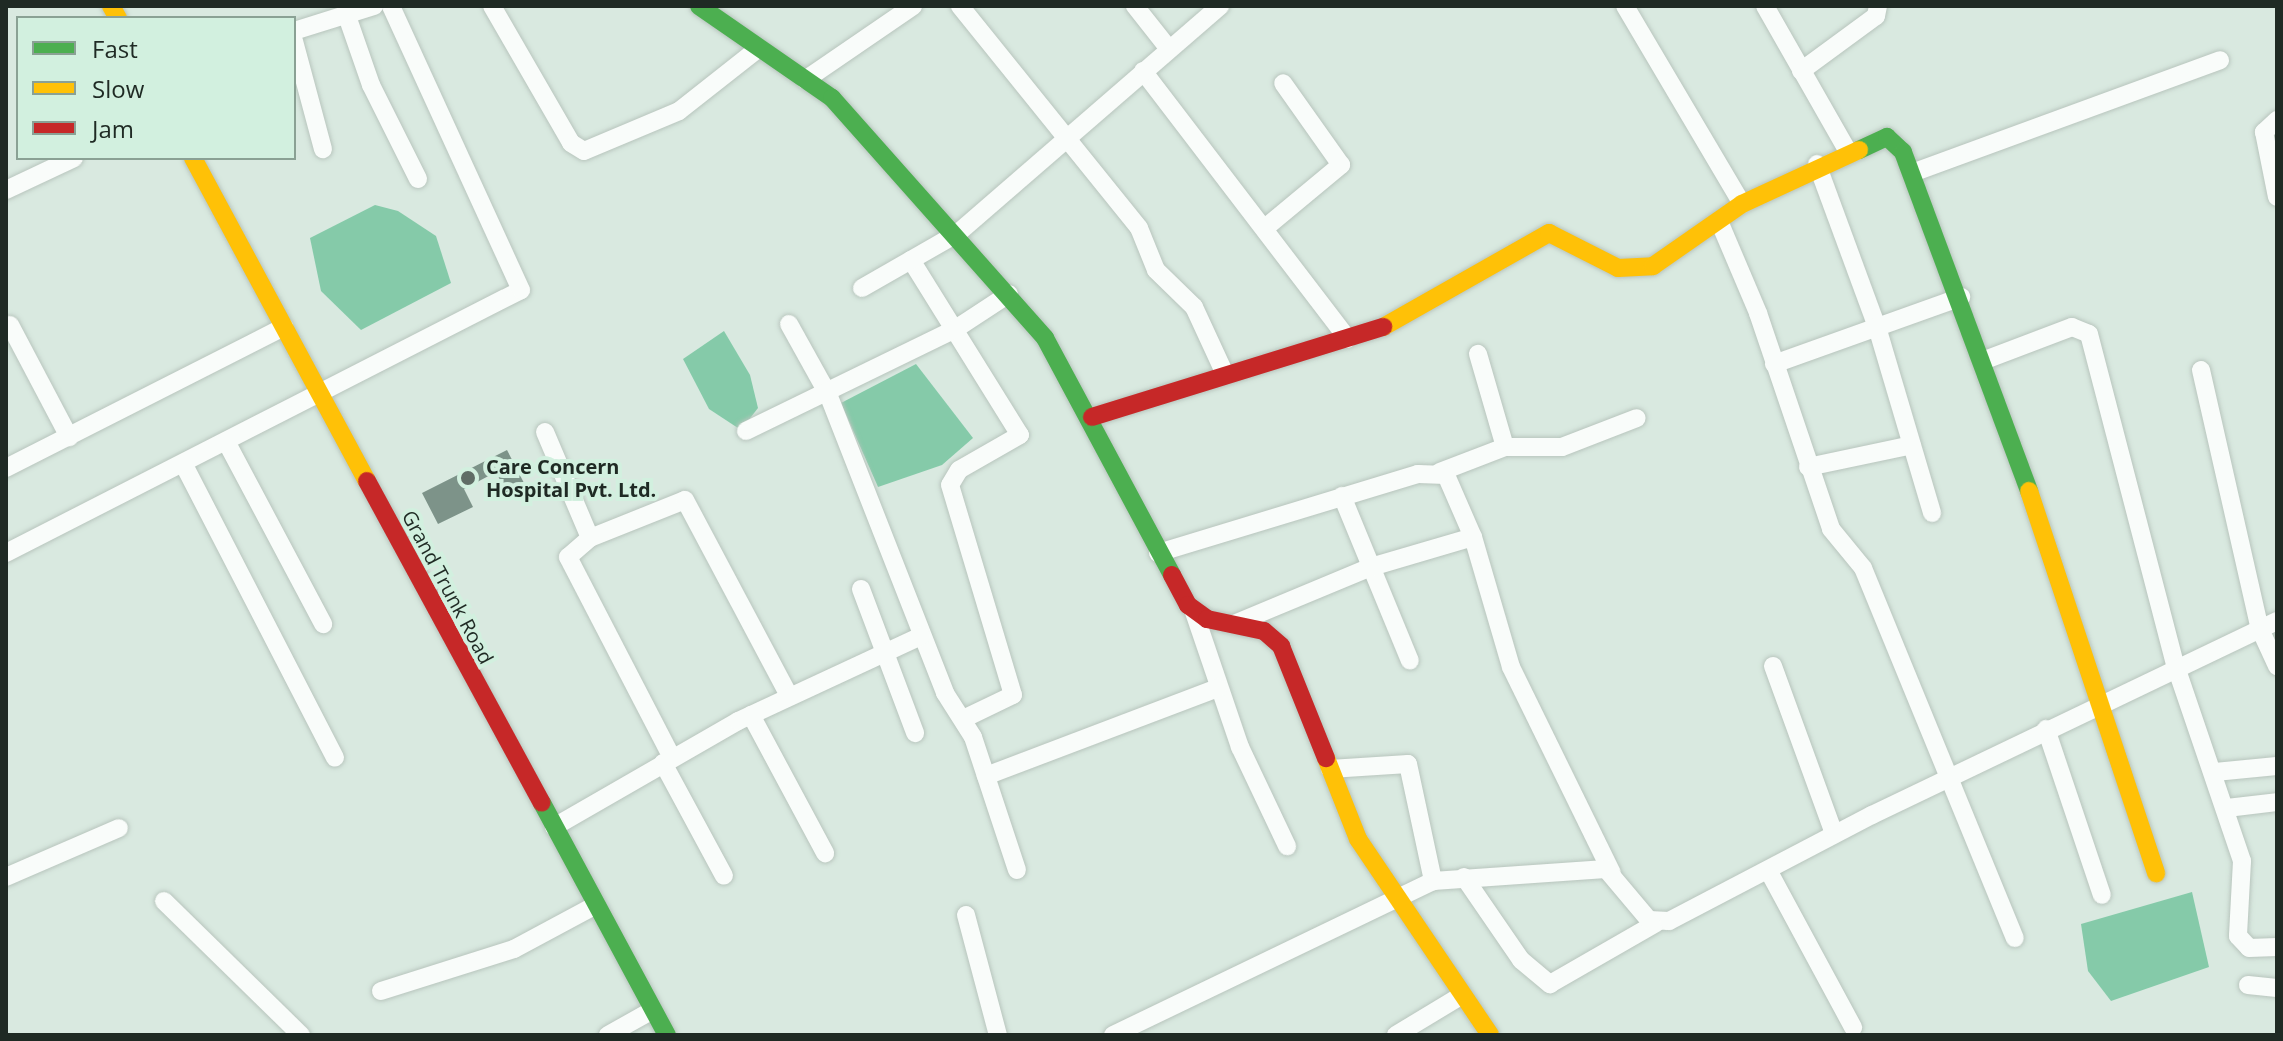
<!DOCTYPE html>
<html>
<head>
<meta charset="utf-8">
<style>
	body { margin:0 }
	#map { position:relative; width:2283px; height:1041px; overflow:hidden; background:#d9e9e0; font-family:"Open Sans",sans-serif }
	div>[style] { position:absolute }
	[style*='--x'] { left:calc(var(--x)*1px); top:calc(var(--y)*1px); width:calc(var(--w)*1px); rotate:calc(var(--a)*1deg) }
	.water>* { inset:0; background:#85caa9 }
	.building>* { inset:0; background:#7d9389 }
	.roads { filter:drop-shadow(0 0 2px #b8c5bd) drop-shadow(0 0 2px #b8c5bd) }
	.street>* { height:18px; margin:-9px; padding:0 9px; transform-origin:9px; border-radius:9px; background:#f9fcfa }
	.fast>* { height:18px; margin:-9px; padding:0 9px; transform-origin:9px; border-radius:9px; background:#4caf50 }
	.slow>* { height:18px; margin:-9px; padding:0 9px; transform-origin:9px; border-radius:9px; background:#ffc107 }
	.jam>* { height:18px; margin:-9px; padding:0 9px; transform-origin:9px; border-radius:9px; background:#c62828 }
	.dots>* { width:22px; height:22px; translate:-50% -50%; box-sizing:border-box; border:4px solid #d2f0df; border-radius:50% }
	span { translate:-50% -50%; white-space:nowrap; text-align:center; line-height:1.15; -webkit-text-stroke:8px #d2f0df; paint-order:stroke }
	.poi-label { font-size:20px; color:#1f2a24; font-weight:700 }
	.left { translate:0 -50%; text-align:left }
	.street-label { font-size:20px; color:#1f2a24 }
	.frame { position:absolute; inset:0; border:8px solid #1f2a24; pointer-events:none }
	.legend { position:absolute; left:16px; top:16px; width:280px; height:144px; box-sizing:border-box; background:#d2f0df; border:2px solid #8aa194; margin:0; padding:10px 14px; list-style:none; font-size:24px; color:#1f2a24 }
	.legend li { display:flex; align-items:center; gap:16px; height:40px }
	.legend b { width:40px; border:2px solid #8aa194 }
</style>
</head>
<body>
<div id="map">
	<div class="water">
		<i style="clip-path:polygon(375px 205px,398px 211px,436px 236px,451px 283px,361px 330px,321px 291px,310px 238px)"></i>
		<i style="clip-path:polygon(724px 331px,750px 375px,758px 408px,741px 430px,709px 409px,683px 359px)"></i>
		<i style="clip-path:polygon(916px 364px,973px 438px,942px 465px,878px 487px,841px 403px)"></i>
		<i style="clip-path:polygon(2192px 892px,2209px 967px,2111px 1001px,2088px 971px,2081px 924px)"></i>
	</div>
	<div class="building">
		<i style="clip-path:polygon(507px 450px,524px 483px,506px 492px,496px 472px,464px 489px,473px 507px,438px 524px,422px 493px)"></i>
	</div>
	<div class="roads">
		<div class="street">
			<i style="--x:492;--y:6;--w:158;--a:60"></i>
			<i style="--x:571;--y:143;--w:15;--a:32"></i>
			<i style="--x:584;--y:151;--w:103;--a:-22.8"></i>
			<i style="--x:679;--y:111;--w:102;--a:-38.2"></i>
			<i style="--x:960;--y:6;--w:285;--a:51.1"></i>
			<i style="--x:1139;--y:228;--w:45;--a:68"></i>
			<i style="--x:1156;--y:270;--w:53;--a:44.2"></i>
			<i style="--x:1194;--y:307;--w:74;--a:65.2"></i>
			<i style="--x:1135;--y:6;--w:55;--a:51.7"></i>
			<i style="--x:1625;--y:6;--w:230;--a:59.4"></i>
			<i style="--x:1765;--y:6;--w:166;--a:60.3"></i>
			<i style="--x:347;--y:16;--w:73;--a:70.8"></i>
			<i style="--x:371;--y:85;--w:105;--a:63.4"></i>
			<i style="--x:294;--y:31;--w:84;--a:-17.4"></i>
			<i style="--x:294;--y:41;--w:112;--a:75"></i>
			<i style="--x:1143;--y:71;--w:337;--a:52.6"></i>
			<i style="--x:1801;--y:71;--w:93;--a:-36.3"></i>
			<i style="--x:1876;--y:16;--w:10;--a:-79"></i>
			<i style="--x:805;--y:80;--w:131;--a:-34.4"></i>
			<i style="--x:2277;--y:120;--w:18;--a:137"></i>
			<i style="--x:2264;--y:132;--w:66;--a:78.7"></i>
			<i style="--x:1817;--y:164;--w:174;--a:69.8"></i>
			<i style="--x:1877;--y:327;--w:194;--a:73.5"></i>
			<i style="--x:1912;--y:173;--w:328;--a:-20.1"></i>
			<i style="--x:6;--y:190;--w:75;--a:-25.2"></i>
			<i style="--x:1719;--y:221;--w:100;--a:67"></i>
			<i style="--x:1758;--y:313;--w:228;--a:71.3"></i>
			<i style="--x:1831;--y:529;--w:50;--a:50.6"></i>
			<i style="--x:1863;--y:568;--w:400;--a:67.7"></i>
			<i style="--x:1265;--y:228;--w:99;--a:-39.7"></i>
			<i style="--x:1341;--y:165;--w:100;--a:-125.3"></i>
			<i style="--x:911;--y:260;--w:206;--a:58.1"></i>
			<i style="--x:1020;--y:435;--w:70;--a:150.2"></i>
			<i style="--x:959;--y:470;--w:17;--a:121"></i>
			<i style="--x:950;--y:485;--w:219;--a:73.3"></i>
			<i style="--x:1013;--y:695;--w:55;--a:154.4"></i>
			<i style="--x:862;--y:288;--w:111;--a:-29.8"></i>
			<i style="--x:958;--y:233;--w:347;--a:-40.9"></i>
			<i style="--x:789;--y:324;--w:80;--a:60.9"></i>
			<i style="--x:828;--y:394;--w:321;--a:68.6"></i>
			<i style="--x:945;--y:693;--w:52;--a:57.5"></i>
			<i style="--x:973;--y:737;--w:140;--a:71.7"></i>
			<i style="--x:10;--y:325;--w:127;--a:62.2"></i>
			<i style="--x:1985;--y:360;--w:93;--a:-20.8"></i>
			<i style="--x:2072;--y:327;--w:18;--a:22"></i>
			<i style="--x:2089;--y:334;--w:344;--a:75.4"></i>
			<i style="--x:2176;--y:667;--w:205;--a:71.2"></i>
			<i style="--x:2242;--y:861;--w:75;--a:93.1"></i>
			<i style="--x:2238;--y:936;--w:16;--a:47"></i>
			<i style="--x:2249;--y:948;--w:28;--a:-2"></i>
			<i style="--x:1774;--y:364;--w:199;--a:-19.7"></i>
			<i style="--x:2201;--y:370;--w:266;--a:77.2"></i>
			<i style="--x:2260;--y:629;--w:41;--a:65.3"></i>
			<i style="--x:746;--y:431;--w:235;--a:-26"></i>
			<i style="--x:957;--y:328;--w:62;--a:-33.2"></i>
			<i style="--x:545;--y:432;--w:115;--a:67"></i>
			<i style="--x:590;--y:538;--w:102;--a:-21.8"></i>
			<i style="--x:685;--y:500;--w:222;--a:62"></i>
			<i style="--x:228;--y:445;--w:203;--a:62"></i>
			<i style="--x:1505;--y:447;--w:57;--a:0"></i>
			<i style="--x:1562;--y:447;--w:80;--a:-21.1"></i>
			<i style="--x:185;--y:467;--w:327;--a:62.7"></i>
			<i style="--x:1808;--y:467;--w:106;--a:-11.9"></i>
			<i style="--x:6;--y:468;--w:312;--a:-26.9"></i>
			<i style="--x:1440;--y:472;--w:70;--a:-21"></i>
			<i style="--x:1505;--y:447;--w:97;--a:-106.2"></i>
			<i style="--x:1342;--y:496;--w:178;--a:67.6"></i>
			<i style="--x:590;--y:538;--w:29;--a:139"></i>
			<i style="--x:568;--y:557;--w:226;--a:62.6"></i>
			<i style="--x:6;--y:553;--w:578;--a:-27.05"></i>
			<i style="--x:521;--y:290;--w:312;--a:-114.6"></i>
			<i style="--x:1158;--y:553;--w:272;--a:-16.9"></i>
			<i style="--x:1418;--y:474;--w:28;--a:2"></i>
			<i style="--x:1446;--y:475;--w:68;--a:66.5"></i>
			<i style="--x:1473;--y:537;--w:135;--a:73.7"></i>
			<i style="--x:1511;--y:667;--w:229;--a:63.9"></i>
			<i style="--x:861;--y:589;--w:154;--a:69.4"></i>
			<i style="--x:1194;--y:612;--w:143;--a:71.2"></i>
			<i style="--x:1240;--y:747;--w:110;--a:64.6"></i>
			<i style="--x:1234;--y:624;--w:148;--a:-22.6"></i>
			<i style="--x:1371;--y:567;--w:106;--a:-16.4"></i>
			<i style="--x:1773;--y:666;--w:179;--a:70"></i>
			<i style="--x:751;--y:715;--w:157;--a:61.8"></i>
			<i style="--x:2046;--y:729;--w:175;--a:71.4"></i>
			<i style="--x:663;--y:763;--w:128;--a:61.6"></i>
			<i style="--x:1330;--y:769;--w:78;--a:-3.7"></i>
			<i style="--x:1408;--y:764;--w:120;--a:77.9"></i>
			<i style="--x:2215;--y:772;--w:62;--a:-5.5"></i>
			<i style="--x:986;--y:776;--w:248;--a:-20.8"></i>
			<i style="--x:2227;--y:808;--w:50;--a:-6.8"></i>
			<i style="--x:554;--y:827;--w:212;--a:-29.9"></i>
			<i style="--x:738;--y:721;--w:202;--a:-24.9"></i>
			<i style="--x:1768;--y:870;--w:179;--a:61.6"></i>
			<i style="--x:6;--y:877;--w:123;--a:-23.4"></i>
			<i style="--x:1464;--y:877;--w:101;--a:55.5"></i>
			<i style="--x:1521;--y:960;--w:38;--a:40"></i>
			<i style="--x:1550;--y:984;--w:122;--a:-29.9"></i>
			<i style="--x:164;--y:901;--w:192;--a:44.4"></i>
			<i style="--x:966;--y:915;--w:124;--a:75.1"></i>
			<i style="--x:2248;--y:985;--w:29;--a:6"></i>
			<i style="--x:381;--y:991;--w:139;--a:-17.5"></i>
			<i style="--x:514;--y:949;--w:93;--a:-28.2"></i>
			<i style="--x:608;--y:1035;--w:51;--a:-29.1"></i>
			<i style="--x:1113;--y:1035;--w:355;--a:-25.7"></i>
			<i style="--x:1433;--y:881;--w:173;--a:-4"></i>
			<i style="--x:1606;--y:869;--w:67;--a:49.9"></i>
			<i style="--x:1649;--y:920;--w:20;--a:3"></i>
			<i style="--x:1669;--y:921;--w:229;--a:-27.6"></i>
			<i style="--x:1872;--y:815;--w:449;--a:-25.6"></i>
			<i style="--x:1396;--y:1035;--w:74;--a:-31.1"></i>
		</div>
		<div class="fast">
			<i style="--x:699;--y:6;--w:162;--a:34.7"></i>
			<i style="--x:832;--y:98;--w:321;--a:48.4"></i>
			<i style="--x:1045;--y:338;--w:269;--a:61.8"></i>
			<i style="--x:1859;--y:150;--w:31;--a:-25"></i>
			<i style="--x:1887;--y:137;--w:22;--a:43"></i>
			<i style="--x:1903;--y:152;--w:362;--a:69.6"></i>
			<i style="--x:542;--y:803;--w:264;--a:61.7"></i>
		</div>
		<div class="slow">
			<i style="--x:111;--y:6;--w:14;--a:60"></i>
			<i style="--x:193;--y:158;--w:367;--a:61.7"></i>
			<i style="--x:1383;--y:327;--w:191;--a:-29.5"></i>
			<i style="--x:1549;--y:233;--w:77;--a:26.9"></i>
			<i style="--x:1618;--y:268;--w:35;--a:-3"></i>
			<i style="--x:1653;--y:266;--w:108;--a:-34.9"></i>
			<i style="--x:1742;--y:204;--w:129;--a:-24.8"></i>
			<i style="--x:2029;--y:491;--w:403;--a:71.6"></i>
			<i style="--x:1326;--y:758;--w:87;--a:68.4"></i>
			<i style="--x:1358;--y:839;--w:236;--a:56"></i>
		</div>
		<div class="jam">
			<i style="--x:1092;--y:417;--w:305;--a:-17.2"></i>
			<i style="--x:367;--y:481;--w:366;--a:61.5"></i>
			<i style="--x:1172;--y:575;--w:34;--a:62"></i>
			<i style="--x:1188;--y:605;--w:24;--a:36"></i>
			<i style="--x:1207;--y:619;--w:58;--a:11.9"></i>
			<i style="--x:1264;--y:631;--w:23;--a:41"></i>
			<i style="--x:1281;--y:646;--w:121;--a:68.1"></i>
		</div>
	</div>
	<div class="dots">
		<i style="left:468px;top:478px;background:#606d66"></i>
	</div>
	<div class="poi-label">
		<span class="left" style="left:486px;top:478px">Care Concern<br>Hospital Pvt. Ltd.</span>
	</div>
	<div class="street-label">
		<span style="left:448px;top:587px;rotate:62deg">Grand Trunk Road</span>
	</div>
	<div class="frame"></div>
	<ul class="legend">
	<li><b style="height:10px;background:#4caf50"></b>Fast</li>
	<li><b style="height:10px;background:#ffc107"></b>Slow</li>
	<li><b style="height:10px;background:#c62828"></b>Jam</li>
	</ul>
</div>
</body>
</html>
